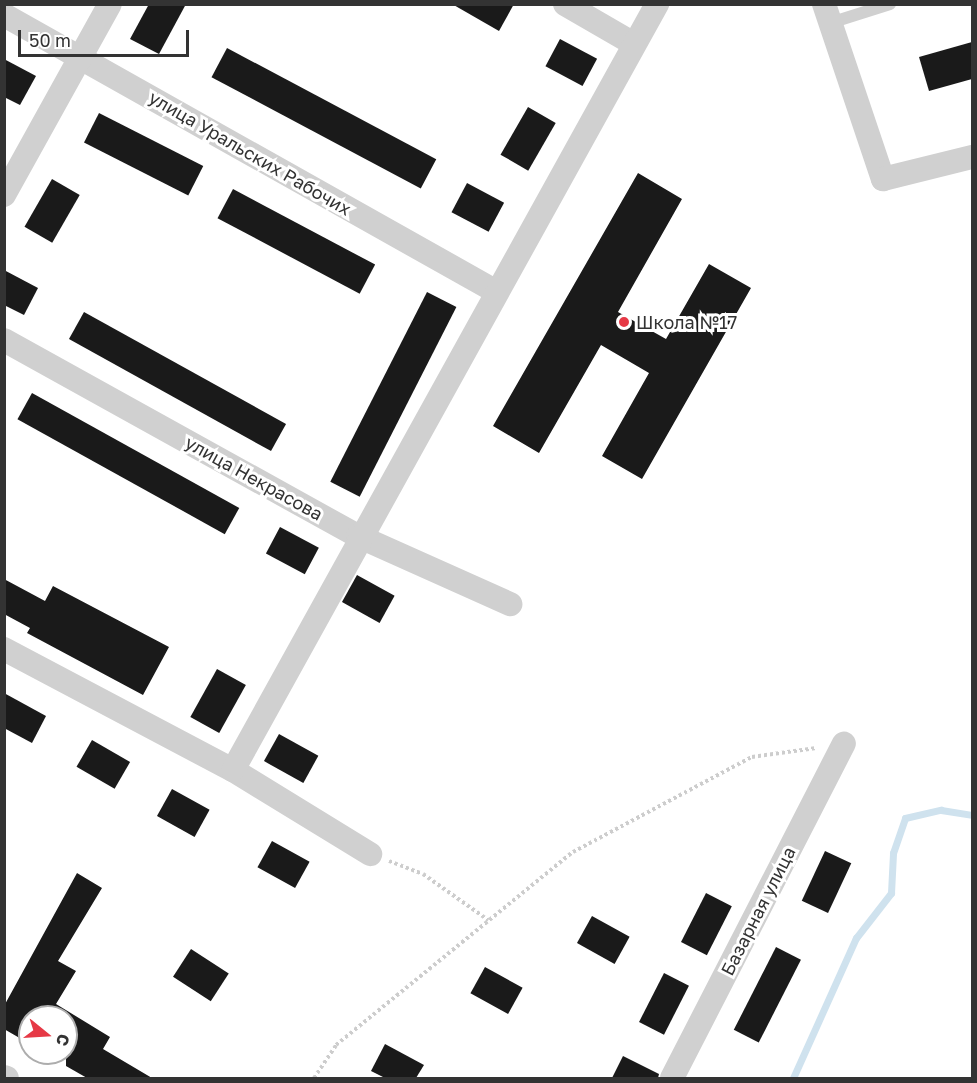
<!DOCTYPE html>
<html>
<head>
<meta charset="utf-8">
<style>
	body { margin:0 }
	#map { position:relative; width:977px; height:1083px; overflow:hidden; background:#fff; font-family:"Golos Text",sans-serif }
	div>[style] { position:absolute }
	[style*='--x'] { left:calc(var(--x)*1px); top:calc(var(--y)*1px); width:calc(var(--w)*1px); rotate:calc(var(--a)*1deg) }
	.stream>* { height:7px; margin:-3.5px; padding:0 3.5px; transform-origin:3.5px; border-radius:3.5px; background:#cfe2ee }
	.building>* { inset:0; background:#1a1a1a; transform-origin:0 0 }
	.path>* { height:4px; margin-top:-2px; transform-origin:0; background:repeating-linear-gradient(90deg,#cdcdcd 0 3px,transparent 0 6px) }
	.service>* { height:12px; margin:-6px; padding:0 6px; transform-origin:6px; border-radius:6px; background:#d0d0d0 }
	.minor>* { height:24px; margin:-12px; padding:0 12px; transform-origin:12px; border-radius:12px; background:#d0d0d0 }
	.dots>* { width:16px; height:16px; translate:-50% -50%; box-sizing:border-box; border:3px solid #fff; border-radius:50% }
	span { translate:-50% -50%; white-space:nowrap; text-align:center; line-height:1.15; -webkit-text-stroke:6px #fff; paint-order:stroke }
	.street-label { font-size:18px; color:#333 }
	.poi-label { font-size:18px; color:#333 }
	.left { translate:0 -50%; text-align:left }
	.frame { position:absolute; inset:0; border:6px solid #333; pointer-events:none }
	.north { position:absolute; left:18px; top:1005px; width:60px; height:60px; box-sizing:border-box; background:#fff; border:2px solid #adadad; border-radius:50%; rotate:108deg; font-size:16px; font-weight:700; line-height:24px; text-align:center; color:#333 }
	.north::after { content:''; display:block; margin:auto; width:21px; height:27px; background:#e63946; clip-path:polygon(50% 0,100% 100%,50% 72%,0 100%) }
	.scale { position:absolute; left:18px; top:30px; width:171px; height:27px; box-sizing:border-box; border:3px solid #333; border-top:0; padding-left:8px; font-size:18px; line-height:21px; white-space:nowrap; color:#333; -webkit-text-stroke:4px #fff; paint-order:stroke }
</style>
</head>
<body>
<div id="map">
	<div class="stream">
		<i style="--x:793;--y:1078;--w:154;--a:-65.8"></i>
		<i style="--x:856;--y:938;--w:57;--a:-52.1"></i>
		<i style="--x:891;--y:893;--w:40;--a:-87.1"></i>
		<i style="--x:893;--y:853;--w:37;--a:-71"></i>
		<i style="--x:905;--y:818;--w:37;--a:-13"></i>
		<i style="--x:941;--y:810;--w:31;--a:9"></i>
	</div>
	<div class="building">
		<i style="clip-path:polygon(149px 4px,186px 4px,159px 54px,130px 39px)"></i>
		<i style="clip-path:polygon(452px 4px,514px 4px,499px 31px)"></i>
		<i style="left:560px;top:39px;width:42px;height:31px;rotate:28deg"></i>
		<i style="clip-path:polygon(972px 42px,972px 79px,929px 91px,919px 57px)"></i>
		<i style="left:227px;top:48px;width:237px;height:33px;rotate:28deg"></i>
		<i style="clip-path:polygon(4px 59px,36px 76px,20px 105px,4px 97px)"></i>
		<i style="left:528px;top:107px;width:32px;height:55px;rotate:30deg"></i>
		<i style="left:99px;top:113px;width:117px;height:33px;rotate:27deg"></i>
		<i style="clip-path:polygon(638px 173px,682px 199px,618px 312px,666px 339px,709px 264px,751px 288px,642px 479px,602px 456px,649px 373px,601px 345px,539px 453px,493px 426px)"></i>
		<i style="left:52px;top:179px;width:32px;height:55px;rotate:30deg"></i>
		<i style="left:467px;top:183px;width:42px;height:33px;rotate:28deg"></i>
		<i style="left:233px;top:189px;width:161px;height:33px;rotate:28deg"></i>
		<i style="clip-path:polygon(4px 270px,38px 288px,24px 315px,4px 305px)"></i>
		<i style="left:427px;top:292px;width:33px;height:213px;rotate:27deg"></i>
		<i style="left:84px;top:312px;width:231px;height:31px;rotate:29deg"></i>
		<i style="left:32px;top:393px;width:237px;height:30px;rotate:29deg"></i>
		<i style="left:280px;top:527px;width:44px;height:30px;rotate:28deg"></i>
		<i style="left:357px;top:575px;width:43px;height:31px;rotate:29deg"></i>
		<i style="clip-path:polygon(4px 579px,45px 601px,53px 586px,169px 647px,143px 695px,27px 633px,30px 628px,4px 614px)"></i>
		<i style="left:217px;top:669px;width:33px;height:55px;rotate:29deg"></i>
		<i style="clip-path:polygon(4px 693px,46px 716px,32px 743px,4px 728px)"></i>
		<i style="left:279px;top:734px;width:45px;height:31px;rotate:29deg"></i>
		<i style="left:92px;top:740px;width:44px;height:31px;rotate:30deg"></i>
		<i style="left:172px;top:789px;width:43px;height:31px;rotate:29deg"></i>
		<i style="left:272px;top:841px;width:43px;height:30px;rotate:29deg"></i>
		<i style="left:825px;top:851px;width:29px;height:55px;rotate:25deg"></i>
		<i style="clip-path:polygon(77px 873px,102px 888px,58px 961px,76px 971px,56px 1004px,110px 1037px,103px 1049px,152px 1078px,87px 1078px,66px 1066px,66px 1017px,30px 1017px,30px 1044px,4px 1029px,4px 1006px)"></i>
		<i style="left:706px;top:893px;width:29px;height:55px;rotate:27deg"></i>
		<i style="left:592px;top:916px;width:43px;height:31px;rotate:29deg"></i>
		<i style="left:776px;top:947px;width:28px;height:93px;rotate:27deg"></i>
		<i style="left:191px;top:949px;width:45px;height:33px;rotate:33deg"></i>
		<i style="left:485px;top:967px;width:43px;height:30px;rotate:29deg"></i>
		<i style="left:664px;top:973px;width:28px;height:55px;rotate:27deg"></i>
		<i style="clip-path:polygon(385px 1044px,424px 1065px,416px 1078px,385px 1078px,371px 1071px)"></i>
		<i style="clip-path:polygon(623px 1056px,659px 1074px,658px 1078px,612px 1078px)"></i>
	</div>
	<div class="path">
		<i style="--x:389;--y:861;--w:36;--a:21"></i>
		<i style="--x:423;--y:874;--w:80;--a:35.3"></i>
		<i style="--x:314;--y:1078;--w:40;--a:-56"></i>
		<i style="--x:336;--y:1045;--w:306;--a:-39.2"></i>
		<i style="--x:573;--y:852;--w:203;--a:-28"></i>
		<i style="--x:752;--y:757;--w:65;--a:-8"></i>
	</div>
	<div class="service">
		<i style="--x:830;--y:23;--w:63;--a:-17.6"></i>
	</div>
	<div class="minor">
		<i style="--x:565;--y:4;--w:80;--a:30.1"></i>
		<i style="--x:824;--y:4;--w:185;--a:71.4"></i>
		<i style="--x:883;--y:179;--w:92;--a:-13.9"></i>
		<i style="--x:4;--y:15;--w:563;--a:29.34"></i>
		<i style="--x:4;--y:195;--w:218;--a:-61"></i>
		<i style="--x:4;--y:340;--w:405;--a:29"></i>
		<i style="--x:358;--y:536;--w:167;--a:24.1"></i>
		<i style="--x:4;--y:649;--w:259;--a:27.9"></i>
		<i style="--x:233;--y:770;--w:161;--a:31.5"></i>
		<i style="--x:233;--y:770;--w:876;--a:-61.03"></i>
		<i style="--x:4;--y:1077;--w:3;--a:18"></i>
		<i style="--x:672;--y:1078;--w:376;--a:-62.8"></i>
	</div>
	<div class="dots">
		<i style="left:624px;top:322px;background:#e63946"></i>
	</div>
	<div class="street-label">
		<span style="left:250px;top:153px;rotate:30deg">улица Уральских Рабочих</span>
		<span style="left:254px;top:478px;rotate:29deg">улица Некрасова</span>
		<span style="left:758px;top:911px;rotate:-63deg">Базарная улица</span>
	</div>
	<div class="poi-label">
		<span class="left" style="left:636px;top:322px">Школа №17</span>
	</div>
	<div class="frame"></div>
	<div class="north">С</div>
	<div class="scale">50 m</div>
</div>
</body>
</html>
